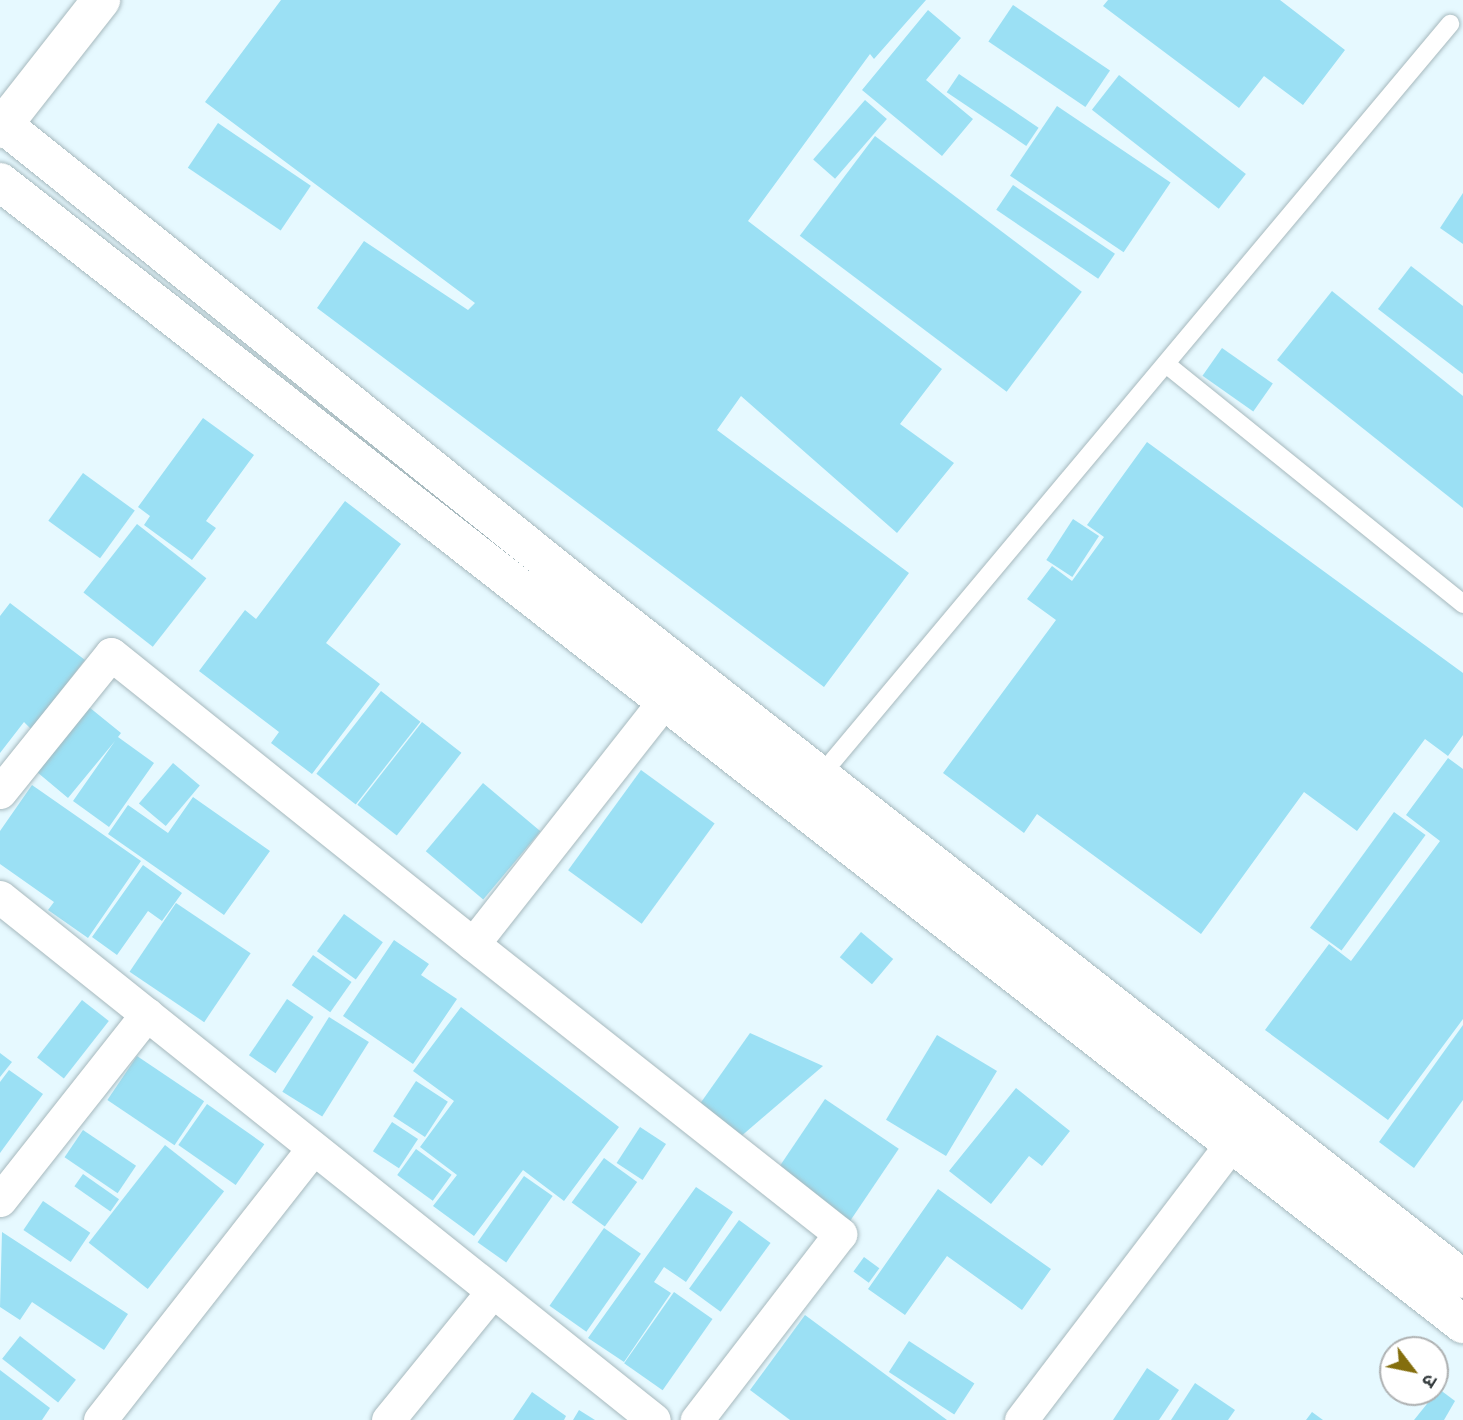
<!DOCTYPE html>
<html>
<head>
<meta charset="utf-8">
<style>
	body { margin:0 }
	#map { position:relative; width:1463px; height:1420px; overflow:hidden; background:#e6f9ff; font-family:"Open Sans","Noto Sans Devanagari",sans-serif }
	div>[style] { position:absolute }
	[style*='--x'] { left:calc(var(--x)*1px); top:calc(var(--y)*1px); width:calc(var(--w)*1px); rotate:calc(var(--a)*1deg) }
	.building>* { inset:0; background:#9be0f4; transform-origin:0 0 }
	.roads { filter:drop-shadow(0 0 2px #a7b9be) drop-shadow(0 0 2px #a7b9be) }
	.service>* { height:18px; margin:-9px; padding:0 9px; transform-origin:9px; border-radius:9px; background:#fff }
	.minor>* { height:33px; margin:-16.5px; padding:0 16.5px; transform-origin:16.5px; border-radius:16.5px; background:#fff }
	.tertiary>* { height:38px; margin:-19px; padding:0 19px; transform-origin:19px; border-radius:19px; background:#fff }
	span { translate:-50% -50%; white-space:nowrap; text-align:center; line-height:1.15; -webkit-text-stroke:7px #fff; paint-order:stroke }
	.north { position:absolute; left:1379px; top:1336px; width:70px; height:70px; box-sizing:border-box; background:#fff; border:2px solid #aeb1b2; border-radius:50%; rotate:122deg; font-size:19px; font-weight:700; line-height:28px; text-align:center; color:#353c3e }
	.north::after { content:''; display:block; margin:auto; width:24px; height:32px; background:#846e0d; clip-path:polygon(50% 0,100% 100%,50% 72%,0 100%) }
</style>
</head>
<body>
<div id="map">
	<div class="building">
		<i style="clip-path:polygon(281px 0,926px 0,874px 59px,870px 54px,748px 221px,942px 369px,900px 424px,954px 463px,897px 533px,741px 396px,717px 430px,909px 573px,824px 687px,317px 308px,364px 241px,468px 310px,475px 303px,205px 102px)"></i>
		<i style="clip-path:polygon(1108px 0,1280px 0,1345px 50px,1303px 105px,1264px 76px,1239px 108px,1103px 6px)"></i>
		<i style="left:1013px;top:5px;width:117px;height:44px;rotate:34deg"></i>
		<i style="clip-path:polygon(928px 10px,961px 38px,926px 80px,973px 119px,942px 156px,862px 90px)"></i>
		<i style="left:959px;top:74px;width:96px;height:22px;rotate:34deg"></i>
		<i style="left:1119px;top:75px;width:161px;height:44px;rotate:38deg"></i>
		<i style="left:865px;top:100px;width:29px;height:79px;rotate:41deg"></i>
		<i style="left:1057px;top:106px;width:137px;height:84px;rotate:34deg"></i>
		<i style="left:218px;top:123px;width:112px;height:54px;rotate:34deg"></i>
		<i style="left:875px;top:136px;width:259px;height:125px;rotate:37deg"></i>
		<i style="left:1013px;top:185px;width:123px;height:30px;rotate:34deg"></i>
		<i style="clip-path:polygon(1463px 193px,1463px 244px,1440px 228px)"></i>
		<i style="clip-path:polygon(1411px 266px,1463px 306px,1463px 374px,1378px 309px)"></i>
		<i style="clip-path:polygon(1332px 291px,1463px 396px,1463px 508px,1277px 360px)"></i>
		<i style="left:1222px;top:348px;width:62px;height:34px;rotate:35deg"></i>
		<i style="clip-path:polygon(203px 418px,254px 455px,206px 521px,216px 528px,192px 560px,144px 525px,150px 516px,138px 507px)"></i>
		<i style="clip-path:polygon(1147px 442px,1463px 673px,1463px 735px,1448px 756px,1425px 739px,1357px 831px,1304px 792px,1201px 934px,1037px 814px,1024px 833px,943px 773px,1056px 620px,1027px 599px,1052px 566px,1072px 581px,1104px 537px,1087px 525px)"></i>
		<i style="left:83px;top:473px;width:64px;height:59px;rotate:36deg"></i>
		<i style="clip-path:polygon(345px 501px,401px 544px,326px 643px,380px 684px,312px 774px,271px 743px,279px 732px,199px 671px,245px 610px,256px 619px)"></i>
		<i style="left:1073px;top:519px;width:31px;height:49px;rotate:33deg"></i>
		<i style="left:137px;top:524px;width:88px;height:87px;rotate:38deg"></i>
		<i style="clip-path:polygon(10px 603px,85px 660px,31px 729px,24px 722px,0 753px,0 616px)"></i>
		<i style="left:381px;top:691px;width:50px;height:105px;rotate:38deg"></i>
		<i style="clip-path:polygon(84px 703px,121px 733px,118px 737px,154px 763px,109px 827px,73px 801px,115px 741px,68px 798px,31px 767px)"></i>
		<i style="left:422px;top:722px;width:50px;height:105px;rotate:38deg"></i>
		<i style="clip-path:polygon(1448px 758px,1463px 769px,1463px 1019px,1388px 1120px,1265px 1030px,1329px 944px,1351px 961px,1440px 841px,1406px 815px)"></i>
		<i style="left:173px;top:763px;width:35px;height:53px;rotate:40deg"></i>
		<i style="left:641px;top:770px;width:91px;height:124px;rotate:36deg"></i>
		<i style="left:483px;top:783px;width:75px;height:89px;rotate:40deg"></i>
		<i style="clip-path:polygon(32px 785px,141px 861px,88px 938px,48px 910px,54px 902px,0 864px,0 831px)"></i>
		<i style="clip-path:polygon(193px 797px,270px 851px,224px 915px,108px 834px,128px 805px,168px 833px)"></i>
		<i style="left:1394px;top:812px;width:39px;height:143px;rotate:36deg"></i>
		<i style="clip-path:polygon(143px 865px,182px 893px,162px 921px,148px 911px,117px 955px,92px 937px)"></i>
		<i style="left:176px;top:903px;width:90px;height:83px;rotate:34deg"></i>
		<i style="left:344px;top:914px;width:48px;height:46px;rotate:36deg"></i>
		<i style="left:861px;top:932px;width:42px;height:33px;rotate:40deg"></i>
		<i style="clip-path:polygon(394px 940px,429px 964px,421px 975px,457px 999px,413px 1064px,343px 1016px)"></i>
		<i style="left:313px;top:955px;width:47px;height:37px;rotate:35deg"></i>
		<i style="left:287px;top:999px;width:32px;height:68px;rotate:34deg"></i>
		<i style="left:82px;top:1000px;width:34px;height:73px;rotate:38deg"></i>
		<i style="clip-path:polygon(461px 1007px,619px 1127px,564px 1201px,523px 1170px,474px 1236px,433px 1206px,457px 1175px,420px 1147px,454px 1101px,413px 1071px)"></i>
		<i style="left:329px;top:1017px;width:47px;height:88px;rotate:32deg"></i>
		<i style="clip-path:polygon(1463px 1025px,1463px 1100px,1414px 1168px,1379px 1142px)"></i>
		<i style="clip-path:polygon(750px 1033px,823px 1066px,739px 1138px,697px 1108px)"></i>
		<i style="left:937px;top:1035px;width:70px;height:99px;rotate:31deg"></i>
		<i style="clip-path:polygon(0 1053px,12px 1062px,0 1077px)"></i>
		<i style="left:137px;top:1056px;width:81px;height:53px;rotate:34deg"></i>
		<i style="clip-path:polygon(9px 1070px,43px 1094px,0 1153px,0 1082px)"></i>
		<i style="left:416px;top:1081px;width:38px;height:42px;rotate:33deg"></i>
		<i style="clip-path:polygon(1016px 1088px,1070px 1131px,1042px 1166px,1029px 1156px,991px 1204px,949px 1171px)"></i>
		<i style="left:825px;top:1099px;width:89px;height:88px;rotate:34deg"></i>
		<i style="left:207px;top:1104px;width:70px;height:50px;rotate:35deg"></i>
		<i style="left:392px;top:1122px;width:31px;height:35px;rotate:33deg"></i>
		<i style="left:640px;top:1127px;width:31px;height:43px;rotate:33deg"></i>
		<i style="left:83px;top:1130px;width:64px;height:33px;rotate:34deg"></i>
		<i style="left:165px;top:1145px;width:75px;height:124px;rotate:38deg"></i>
		<i style="left:416px;top:1149px;width:44px;height:32px;rotate:36deg"></i>
		<i style="left:604px;top:1158px;width:41px;height:55px;rotate:36deg"></i>
		<i style="left:83px;top:1174px;width:44px;height:15px;rotate:35deg"></i>
		<i style="left:524px;top:1176px;width:35px;height:81px;rotate:35deg"></i>
		<i style="clip-path:polygon(696px 1187px,733px 1212px,686px 1282px,664px 1267px,654px 1282px,671px 1293px,624px 1362px,588px 1338px)"></i>
		<i style="clip-path:polygon(938px 1189px,1051px 1269px,1022px 1310px,947px 1256px,905px 1315px,868px 1289px)"></i>
		<i style="left:43px;top:1201px;width:57px;height:35px;rotate:34deg"></i>
		<i style="left:739px;top:1220px;width:39px;height:85px;rotate:36deg"></i>
		<i style="left:604px;top:1228px;width:45px;height:95px;rotate:35deg"></i>
		<i style="clip-path:polygon(2px 1232px,128px 1314px,104px 1350px,32px 1302px,20px 1320px,0 1307px)"></i>
		<i style="left:864px;top:1257px;width:19px;height:18px;rotate:36deg"></i>
		<i style="left:674px;top:1292px;width:47px;height:87px;rotate:35deg"></i>
		<i style="clip-path:polygon(805px 1315px,947px 1420px,790px 1420px,750px 1390px)"></i>
		<i style="left:20px;top:1336px;width:71px;height:29px;rotate:38deg"></i>
		<i style="left:909px;top:1341px;width:78px;height:37px;rotate:33deg"></i>
		<i style="clip-path:polygon(1147px 1368px,1179px 1390px,1159px 1420px,1113px 1420px)"></i>
		<i style="clip-path:polygon(0 1370px,50px 1408px,42px 1420px,0 1420px)"></i>
		<i style="clip-path:polygon(1195px 1383px,1235px 1410px,1228px 1420px,1171px 1420px)"></i>
		<i style="clip-path:polygon(1439px 1389px,1455px 1401px,1444px 1420px,1414px 1420px)"></i>
		<i style="clip-path:polygon(532px 1392px,566px 1416px,564px 1420px,513px 1420px)"></i>
		<i style="clip-path:polygon(579px 1410px,595px 1420px,573px 1420px)"></i>
		<i style="clip-path:polygon(1312px 1412px,1323px 1420px,1306px 1420px)"></i>
	</div>
	<div class="roads">
		<div class="service">
			<i style="--x:1166;--y:364;--w:382;--a:38.9"></i>
			<i style="--x:821;--y:775;--w:980;--a:-50.05"></i>
		</div>
		<div class="minor">
			<i style="--x:665;--y:700;--w:310;--a:128.2"></i>
			<i style="--x:473;--y:944;--w:468;--a:38.3"></i>
			<i style="--x:840;--y:1234;--w:235;--a:127.6"></i>
			<i style="--x:0;--y:792;--w:177;--a:-51.2"></i>
			<i style="--x:111;--y:654;--w:464;--a:38.7"></i>
			<i style="--x:0;--y:897;--w:837;--a:38.65"></i>
			<i style="--x:0;--y:1200;--w:237;--a:-51.7"></i>
			<i style="--x:100;--y:1420;--w:345;--a:-51.9"></i>
			<i style="--x:388;--y:1420;--w:166;--a:-50.9"></i>
			<i style="--x:1021;--y:1420;--w:348;--a:-52.7"></i>
		</div>
		<div class="tertiary">
			<i style="--x:0;--y:122;--w:746;--a:38.74"></i>
			<i style="--x:582;--y:589;--w:1119;--a:38.07"></i>
			<i style="--x:0;--y:129;--w:164;--a:-51.9"></i>
			<i style="--x:0;--y:182;--w:1856;--a:37.98"></i>
		</div>
	</div>
	<div class="north">उ</div>
</div>
</body>
</html>
